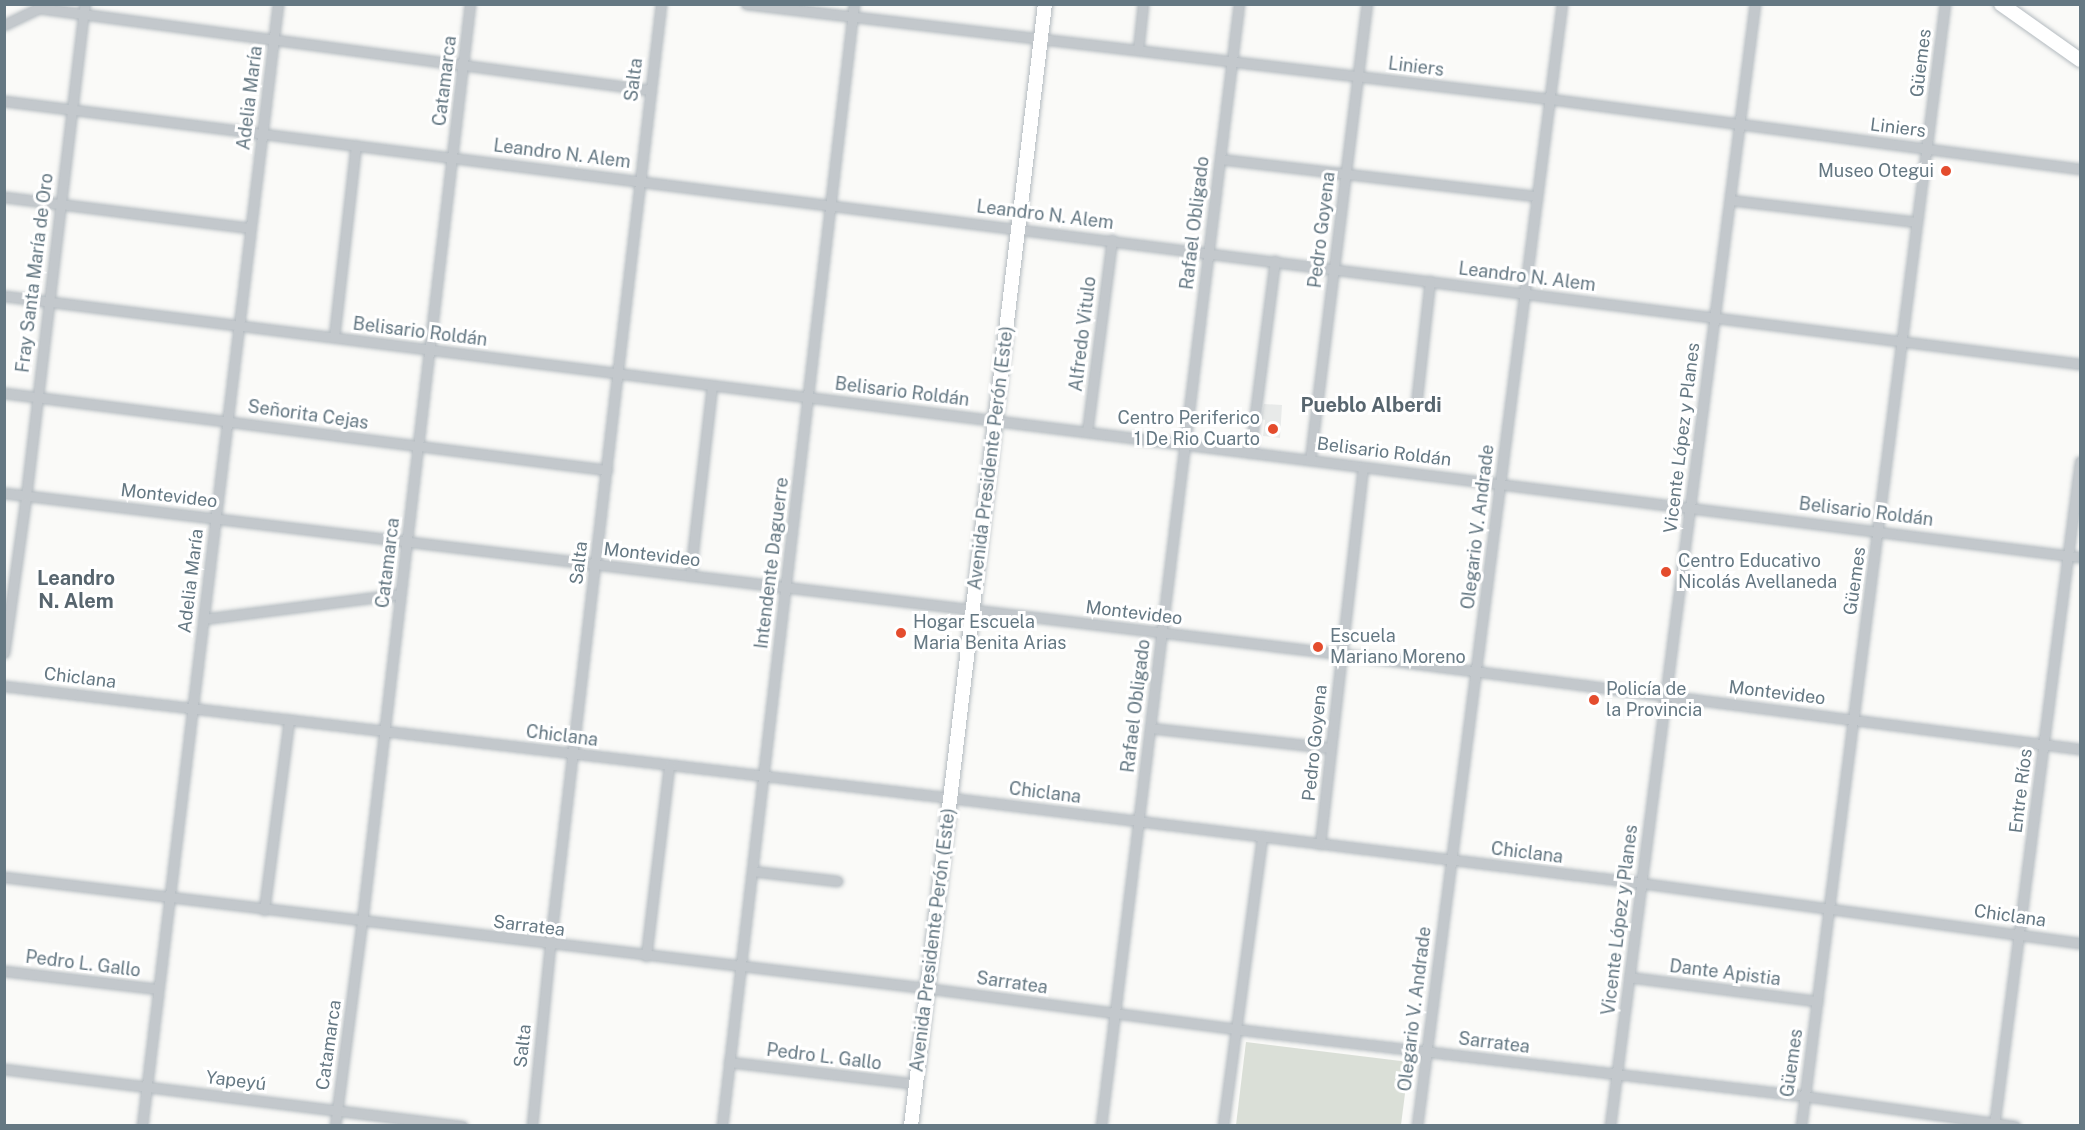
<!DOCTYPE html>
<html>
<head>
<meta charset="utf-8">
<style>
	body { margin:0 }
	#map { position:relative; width:2085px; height:1130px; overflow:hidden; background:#fafaf8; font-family:"Public Sans",sans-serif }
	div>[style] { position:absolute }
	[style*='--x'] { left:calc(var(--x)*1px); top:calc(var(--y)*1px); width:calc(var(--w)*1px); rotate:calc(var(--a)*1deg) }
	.built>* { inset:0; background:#e8eae9 }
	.green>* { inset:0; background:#dadfd7 }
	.roads { filter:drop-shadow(0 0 2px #b3babf) drop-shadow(0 0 2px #b3babf) }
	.minor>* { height:9px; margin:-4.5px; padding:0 4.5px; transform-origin:4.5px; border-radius:4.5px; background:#c3c8cc }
	.secondary>* { height:14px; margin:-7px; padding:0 7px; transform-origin:7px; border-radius:7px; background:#fff }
	.dots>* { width:16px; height:16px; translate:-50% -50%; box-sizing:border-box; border:3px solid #fff; border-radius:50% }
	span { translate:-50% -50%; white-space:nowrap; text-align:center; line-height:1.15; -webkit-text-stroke:6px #fff; paint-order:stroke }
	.street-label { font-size:18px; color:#657883 }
	.poi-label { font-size:18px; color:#657883 }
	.right { translate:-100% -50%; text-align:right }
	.left { translate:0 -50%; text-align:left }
	.neighbourhood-label { font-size:20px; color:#57656e; font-weight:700 }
	.frame { position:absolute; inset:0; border:6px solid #657883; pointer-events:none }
</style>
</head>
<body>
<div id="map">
	<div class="built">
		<i style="clip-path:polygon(1264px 404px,1282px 405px,1280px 438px,1263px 436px,1265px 420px,1261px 419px)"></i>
	</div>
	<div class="green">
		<i style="clip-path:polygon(1246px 1042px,1409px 1062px,1401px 1125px,1236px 1125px)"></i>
	</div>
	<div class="roads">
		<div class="minor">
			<i style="--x:746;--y:4;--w:810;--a:6.74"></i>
			<i style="--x:1550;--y:99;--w:535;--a:7.52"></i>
			<i style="--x:38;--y:8;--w:616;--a:7.64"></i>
			<i style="--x:4;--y:25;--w:41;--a:-25.9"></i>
			<i style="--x:1138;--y:50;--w:46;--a:-83.8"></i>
			<i style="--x:4;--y:101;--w:2093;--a:7.22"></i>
			<i style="--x:1220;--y:159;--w:318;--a:6.7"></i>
			<i style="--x:4;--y:197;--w:248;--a:7.2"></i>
			<i style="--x:1730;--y:200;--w:188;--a:6.7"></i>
			<i style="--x:4;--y:296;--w:2092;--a:7.17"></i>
			<i style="--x:334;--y:337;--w:193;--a:-83.5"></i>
			<i style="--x:4;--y:393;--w:608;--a:7.28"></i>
			<i style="--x:1416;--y:405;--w:125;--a:-83.6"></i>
			<i style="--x:1087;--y:432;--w:194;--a:-82.6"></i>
			<i style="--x:1250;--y:453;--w:194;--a:-82.6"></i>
			<i style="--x:1310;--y:460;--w:460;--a:-82.9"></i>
			<i style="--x:4;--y:493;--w:1347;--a:6.87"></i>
			<i style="--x:1341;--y:654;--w:745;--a:7.33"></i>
			<i style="--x:690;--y:576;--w:192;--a:-83.4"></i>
			<i style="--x:203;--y:619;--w:199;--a:-7.2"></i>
			<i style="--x:4;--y:653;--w:159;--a:-82"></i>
			<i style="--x:26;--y:496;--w:496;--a:-83.2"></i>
			<i style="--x:4;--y:686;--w:954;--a:6.74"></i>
			<i style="--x:951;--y:798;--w:695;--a:7.02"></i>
			<i style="--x:1641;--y:883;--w:443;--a:7.8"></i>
			<i style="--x:1150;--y:728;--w:182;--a:6.3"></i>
			<i style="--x:1320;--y:844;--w:379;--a:-83.5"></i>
			<i style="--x:752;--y:871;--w:86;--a:6.7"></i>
			<i style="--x:4;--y:877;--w:928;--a:6.87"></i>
			<i style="--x:925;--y:988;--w:313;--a:7.5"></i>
			<i style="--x:1235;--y:1029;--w:573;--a:6.72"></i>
			<i style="--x:1804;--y:1096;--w:213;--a:8.1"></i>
			<i style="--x:264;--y:910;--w:192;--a:-82.5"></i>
			<i style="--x:646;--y:956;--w:192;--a:-83.1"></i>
			<i style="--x:4;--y:971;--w:155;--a:6.7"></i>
			<i style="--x:1629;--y:977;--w:190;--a:7.3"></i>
			<i style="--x:729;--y:1062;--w:187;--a:6.7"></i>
			<i style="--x:4;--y:1069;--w:462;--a:7.1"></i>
			<i style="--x:142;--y:1126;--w:1130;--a:-83.09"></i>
			<i style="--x:335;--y:1126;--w:206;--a:-82.5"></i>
			<i style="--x:362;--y:922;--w:924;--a:-83.29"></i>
			<i style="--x:532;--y:1126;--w:182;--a:-84.3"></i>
			<i style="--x:550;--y:945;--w:948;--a:-83.27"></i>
			<i style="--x:722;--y:1126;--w:1130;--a:-83.29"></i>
			<i style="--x:1101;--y:1126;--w:1130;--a:-82.99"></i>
			<i style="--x:1223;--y:1126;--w:292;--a:-82.3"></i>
			<i style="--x:1417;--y:1126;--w:1131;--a:-82.64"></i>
			<i style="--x:1610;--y:1126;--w:1131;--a:-82.64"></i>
			<i style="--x:1801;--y:1126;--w:1131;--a:-82.69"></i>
			<i style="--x:1994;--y:1126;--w:670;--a:-82.62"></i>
		</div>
		<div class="secondary">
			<i style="--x:2001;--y:4;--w:97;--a:35.3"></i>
			<i style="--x:911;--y:1126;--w:1130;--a:-83.19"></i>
		</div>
	</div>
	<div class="dots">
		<i style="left:1946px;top:171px;background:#e44c2d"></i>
		<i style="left:1273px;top:429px;background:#e44c2d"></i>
		<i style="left:1666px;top:572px;background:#e44c2d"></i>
		<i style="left:901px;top:633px;background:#e44c2d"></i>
		<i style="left:1318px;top:647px;background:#e44c2d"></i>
		<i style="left:1594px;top:700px;background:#e44c2d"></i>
	</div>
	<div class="street-label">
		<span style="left:1921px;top:63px;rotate:-83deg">Güemes</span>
		<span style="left:1416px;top:67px;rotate:7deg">Liniers</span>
		<span style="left:634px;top:80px;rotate:-83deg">Salta</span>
		<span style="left:445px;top:81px;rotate:-83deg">Catamarca</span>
		<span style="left:250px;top:98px;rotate:-83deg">Adelia María</span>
		<span style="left:1898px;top:128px;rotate:7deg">Liniers</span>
		<span style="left:562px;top:154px;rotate:7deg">Leandro N. Alem</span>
		<span style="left:1045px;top:215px;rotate:7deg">Leandro N. Alem</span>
		<span style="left:1195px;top:223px;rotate:-83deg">Rafael Obligado</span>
		<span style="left:1322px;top:230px;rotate:-83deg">Pedro Goyena</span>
		<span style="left:35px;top:273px;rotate:-83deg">Fray Santa María de Oro</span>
		<span style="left:1527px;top:277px;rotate:7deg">Leandro N. Alem</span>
		<span style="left:420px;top:332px;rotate:7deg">Belisario Roldán</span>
		<span style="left:1083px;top:334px;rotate:-83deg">Alfredo Vitulo</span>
		<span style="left:902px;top:392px;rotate:7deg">Belisario Roldán</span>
		<span style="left:308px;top:415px;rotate:8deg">Señorita Cejas</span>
		<span style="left:1682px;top:438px;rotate:-83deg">Vicente López y Planes</span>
		<span style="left:1384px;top:452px;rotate:7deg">Belisario Roldán</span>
		<span style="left:991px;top:458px;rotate:-83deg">Avenida Presidente Perón (Este)</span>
		<span style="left:169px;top:496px;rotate:7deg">Montevideo</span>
		<span style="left:1866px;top:512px;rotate:7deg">Belisario Roldán</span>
		<span style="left:1478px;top:527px;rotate:-83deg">Olegario V. Andrade</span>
		<span style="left:652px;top:555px;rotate:7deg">Montevideo</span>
		<span style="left:388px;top:563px;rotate:-83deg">Catamarca</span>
		<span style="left:579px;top:563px;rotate:-83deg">Salta</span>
		<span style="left:772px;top:563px;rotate:-83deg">Intendente Daguerre</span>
		<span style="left:191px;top:581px;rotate:-83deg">Adelia María</span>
		<span style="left:1855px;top:581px;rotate:-82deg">Güemes</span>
		<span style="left:1134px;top:613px;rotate:7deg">Montevideo</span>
		<span style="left:80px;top:678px;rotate:7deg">Chiclana</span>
		<span style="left:1777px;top:693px;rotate:7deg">Montevideo</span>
		<span style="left:1136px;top:706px;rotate:-83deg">Rafael Obligado</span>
		<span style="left:562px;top:736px;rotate:7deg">Chiclana</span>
		<span style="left:1315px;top:743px;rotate:-84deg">Pedro Goyena</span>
		<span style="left:2021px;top:791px;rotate:-83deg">Entre Ríos</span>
		<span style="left:1045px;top:793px;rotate:7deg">Chiclana</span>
		<span style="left:1527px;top:853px;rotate:7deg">Chiclana</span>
		<span style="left:2010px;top:916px;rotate:8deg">Chiclana</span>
		<span style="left:1620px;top:920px;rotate:-83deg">Vicente López y Planes</span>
		<span style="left:529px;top:926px;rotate:7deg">Sarratea</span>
		<span style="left:933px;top:940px;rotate:-83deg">Avenida Presidente Perón (Este)</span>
		<span style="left:83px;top:964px;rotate:7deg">Pedro L. Gallo</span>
		<span style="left:1725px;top:973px;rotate:7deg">Dante Apistia</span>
		<span style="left:1012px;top:983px;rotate:8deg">Sarratea</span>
		<span style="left:1415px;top:1009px;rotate:-83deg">Olegario V. Andrade</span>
		<span style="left:1494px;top:1043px;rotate:7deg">Sarratea</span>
		<span style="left:329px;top:1045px;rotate:-82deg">Catamarca</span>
		<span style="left:523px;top:1046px;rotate:-84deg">Salta</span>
		<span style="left:824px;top:1057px;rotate:7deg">Pedro L. Gallo</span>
		<span style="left:1792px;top:1063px;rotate:-82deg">Güemes</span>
		<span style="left:236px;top:1081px;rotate:7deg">Yapeyú</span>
	</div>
	<div class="poi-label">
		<span class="right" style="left:1934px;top:171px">Museo Otegui</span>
		<span class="right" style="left:1260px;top:429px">Centro Periferico<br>1 De Rio Cuarto</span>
		<span class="left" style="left:1678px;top:572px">Centro Educativo<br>Nicolás Avellaneda</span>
		<span class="left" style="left:913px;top:633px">Hogar Escuela<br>Maria Benita Arias</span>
		<span class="left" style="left:1330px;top:647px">Escuela<br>Mariano Moreno</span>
		<span class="left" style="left:1606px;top:700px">Policía de<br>la Provincia</span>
	</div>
	<div class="neighbourhood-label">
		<span style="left:1371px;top:405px">Pueblo Alberdi</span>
		<span style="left:76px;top:590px">Leandro<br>N. Alem</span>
	</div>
	<div class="frame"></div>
</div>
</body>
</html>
